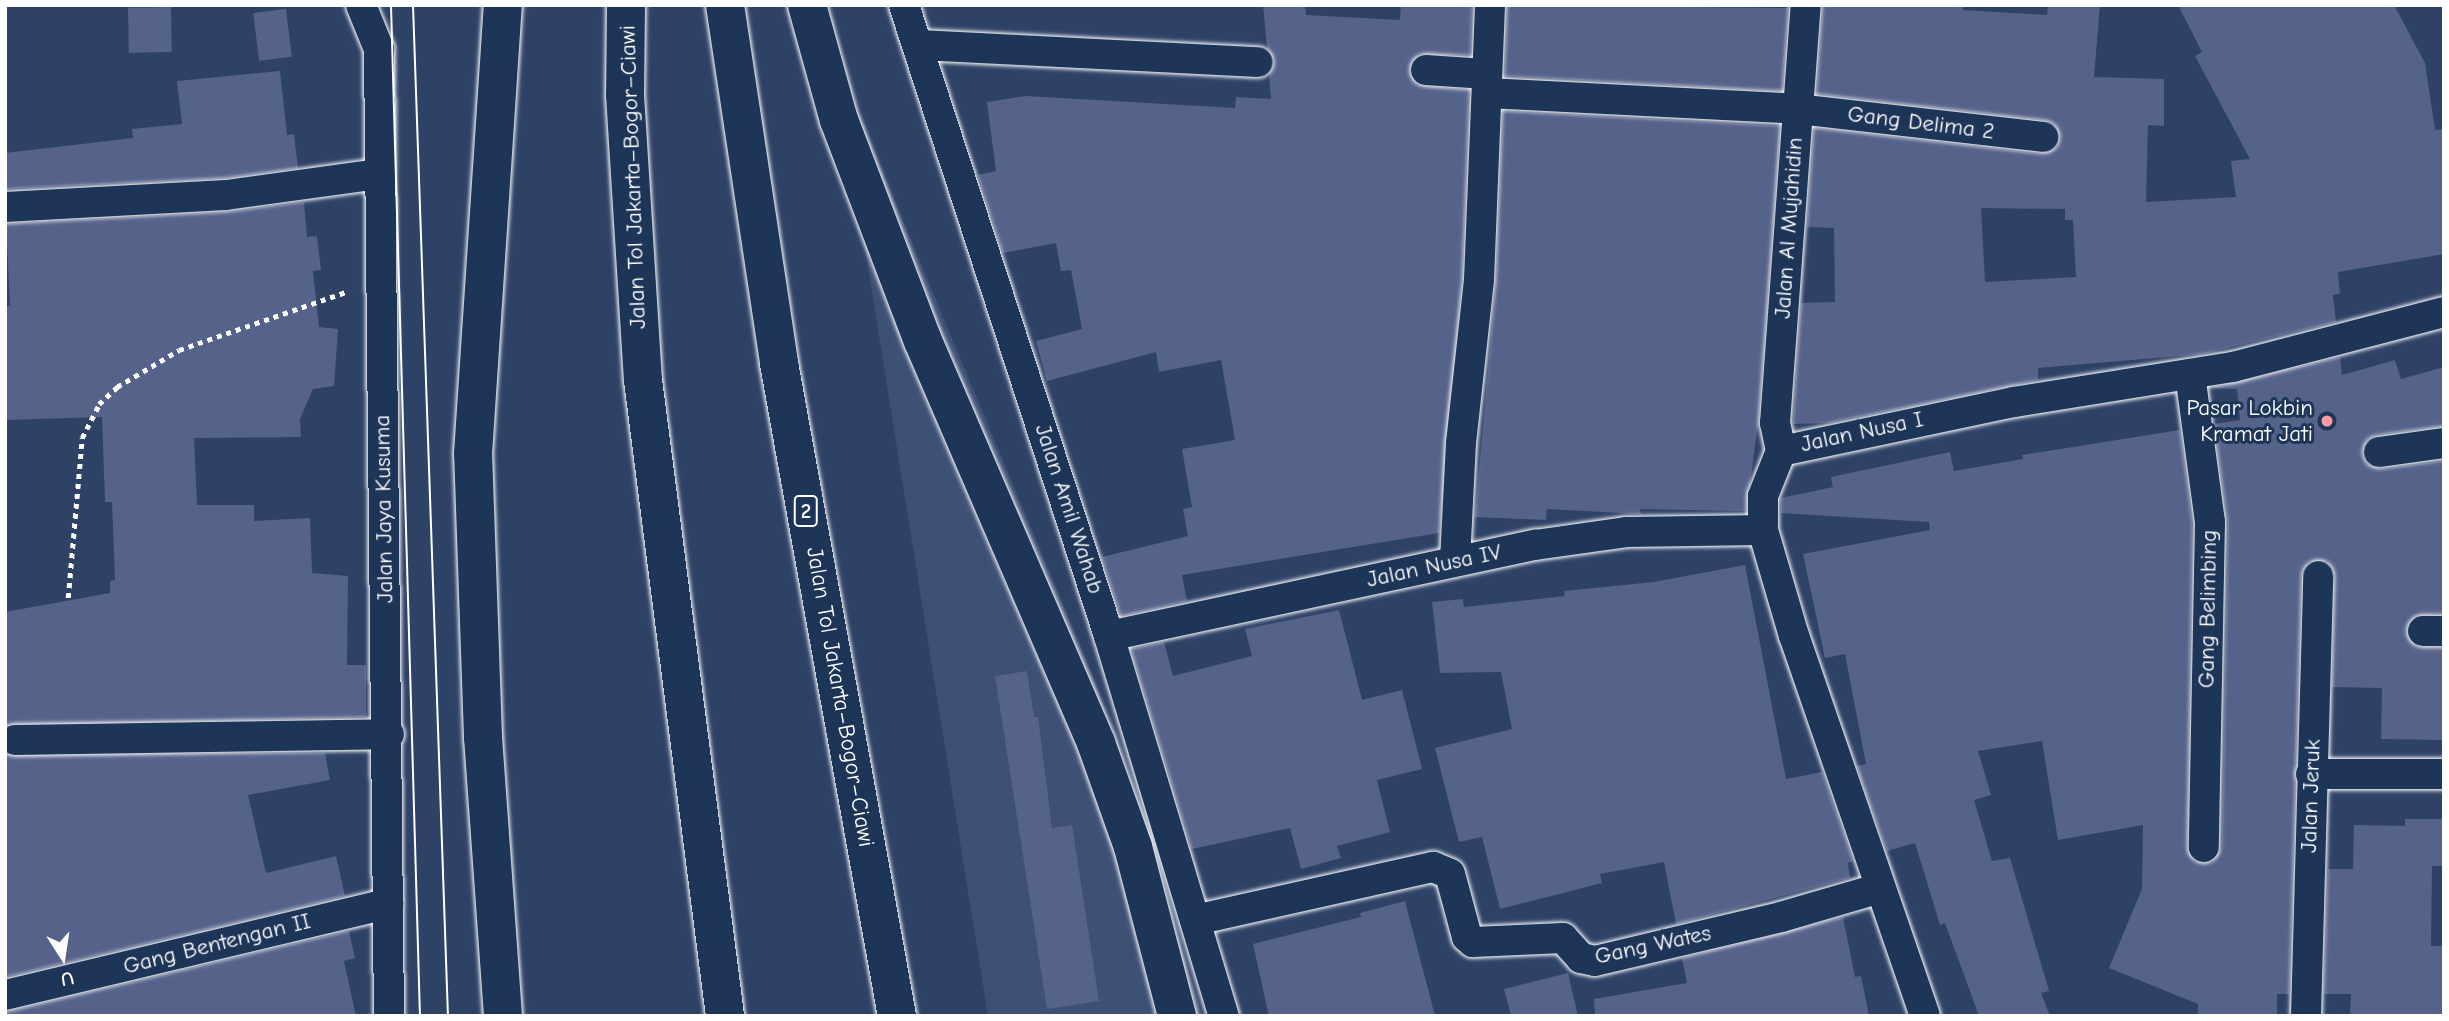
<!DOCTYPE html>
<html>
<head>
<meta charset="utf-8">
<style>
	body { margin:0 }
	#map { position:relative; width:2449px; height:1021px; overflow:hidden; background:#2e4266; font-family:"Comic Neue",sans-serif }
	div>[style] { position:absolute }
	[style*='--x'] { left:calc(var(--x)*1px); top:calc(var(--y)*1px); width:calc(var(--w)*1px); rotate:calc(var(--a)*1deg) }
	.built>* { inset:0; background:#3e5074 }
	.building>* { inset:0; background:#55628a; transform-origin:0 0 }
	.path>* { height:4.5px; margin-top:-2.25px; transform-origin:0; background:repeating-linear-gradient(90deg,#fff 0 5px,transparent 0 10px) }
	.roads { filter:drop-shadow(0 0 2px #fff) drop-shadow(0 0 2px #fff) }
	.street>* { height:30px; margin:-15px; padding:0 15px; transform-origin:15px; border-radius:15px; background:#1d3557 }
	.highway>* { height:38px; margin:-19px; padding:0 19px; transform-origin:19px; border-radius:19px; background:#1d3557 }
	.tram>* { height:2px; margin:-1px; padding:0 1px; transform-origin:1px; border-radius:1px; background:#fff }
	.dots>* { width:19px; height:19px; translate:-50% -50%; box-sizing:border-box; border:4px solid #1d3557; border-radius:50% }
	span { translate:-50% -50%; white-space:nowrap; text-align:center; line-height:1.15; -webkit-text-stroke:6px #1d3557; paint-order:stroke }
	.shield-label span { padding:2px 5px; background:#1d3557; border:2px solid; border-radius:5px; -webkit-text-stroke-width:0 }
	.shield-label { font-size:21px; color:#fff; font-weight:700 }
	.street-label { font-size:23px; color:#fff }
	.poi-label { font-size:23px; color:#fff }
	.right { translate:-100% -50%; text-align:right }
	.frame { position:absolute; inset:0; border:7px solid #fff; pointer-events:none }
	.north { position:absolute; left:28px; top:923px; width:70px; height:70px; -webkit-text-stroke:5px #1d3557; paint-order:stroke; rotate:168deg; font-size:19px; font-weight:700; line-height:28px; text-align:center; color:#fff }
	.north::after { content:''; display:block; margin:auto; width:24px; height:32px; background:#fff; clip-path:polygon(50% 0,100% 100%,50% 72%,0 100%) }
</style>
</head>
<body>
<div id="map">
	<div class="built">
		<i style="clip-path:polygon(834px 55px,1095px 681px,1203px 1016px,988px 1016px)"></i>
	</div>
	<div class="building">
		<i style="clip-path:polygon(1263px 5px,1305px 5px,1306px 15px,1400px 20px,1401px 5px,1472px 5px,1470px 55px,1419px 54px,1409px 70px,1417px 85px,1469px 90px,1462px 279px,1439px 533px,1182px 575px,1187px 601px,1121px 616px,1102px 557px,1188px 536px,1183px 509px,1192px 507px,1182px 449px,1235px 440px,1221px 360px,1159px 372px,1156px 352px,1047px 381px,1036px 341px,1082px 329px,1071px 270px,1061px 271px,1056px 243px,1003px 253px,978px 175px,996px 171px,987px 102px,1026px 96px,1235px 108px,1236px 97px,1271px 99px,1269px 75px,1275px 62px,1267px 47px)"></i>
		<i style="clip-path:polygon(1507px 5px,1788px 8px,1782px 91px,1505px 76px)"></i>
		<i style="clip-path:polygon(evenodd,1823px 5px,1963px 5px,1963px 10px,2047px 15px,2048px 5px,2100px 5px,2094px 77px,2164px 79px,2164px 126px,2148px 125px,2146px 202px,2236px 197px,2231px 161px,2250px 159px,2195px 56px,2202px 52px,2178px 5px,2394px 5px,2425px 63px,2435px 130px,2444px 129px,2444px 254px,2338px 272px,2340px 294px,2333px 295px,2336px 322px,2202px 354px,2038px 368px,2038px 380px,1828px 423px,1793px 424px,1801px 303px,1835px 302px,1834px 228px,1807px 227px,1814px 128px,2041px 154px,2057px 148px,2060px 138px,2054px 123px,2045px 120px,1817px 94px,1823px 5px,1981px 208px,2065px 209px,2065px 220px,2073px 220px,2076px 277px,1985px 282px,1981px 208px)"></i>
		<i style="left:171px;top:7px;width:45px;height:43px;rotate:89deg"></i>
		<i style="left:286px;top:9px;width:48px;height:33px;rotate:83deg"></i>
		<i style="clip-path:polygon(280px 71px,287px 135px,294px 134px,298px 168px,224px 178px,5px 189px,5px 153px,133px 138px,132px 129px,182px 124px,177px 81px)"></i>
		<i style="clip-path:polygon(1503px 111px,1780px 126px,1758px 425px,1746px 511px,1640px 509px,1641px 514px,1547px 509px,1546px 520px,1475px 517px,1496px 282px)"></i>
		<i style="clip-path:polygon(304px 202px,307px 237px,317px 236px,321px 270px,313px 271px,319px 327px,338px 329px,334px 386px,313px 389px,300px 419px,301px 437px,194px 438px,197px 505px,254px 505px,254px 521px,310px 518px,312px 573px,348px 576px,347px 665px,366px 665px,366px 717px,5px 726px,5px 612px,110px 593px,110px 581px,115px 580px,112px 502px,105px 502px,102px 417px,5px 420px,5px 306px,10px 306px,6px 224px,227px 212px)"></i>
		<i style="clip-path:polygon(2340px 357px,2342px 375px,2395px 360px,2401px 379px,2444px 367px,2444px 426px,2376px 435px,2368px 439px,2362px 454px,2366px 463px,2381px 469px,2444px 461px,2444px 613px,2415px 616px,2406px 630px,2415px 646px,2444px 648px,2444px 740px,2381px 739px,2382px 688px,2332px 687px,2335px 576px,2327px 561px,2309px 561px,2301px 576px,2289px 994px,2277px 994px,2277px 1016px,2198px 1016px,2198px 1004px,2109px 968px,2142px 889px,2143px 825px,2058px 840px,2042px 741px,1978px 751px,1991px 795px,1974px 800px,1992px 861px,2010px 858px,2049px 991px,2041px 993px,2050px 1016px,1979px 1016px,1945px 923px,1940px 925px,1915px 843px,1887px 851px,1857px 766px,1866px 764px,1845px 654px,1825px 658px,1803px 554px,1930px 530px,1929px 522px,1781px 513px,1781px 498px,1833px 487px,1831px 477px,1950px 452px,1954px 471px,2023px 459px,2022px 455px,2180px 430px,2192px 523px,2187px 847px,2194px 862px,2212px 863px,2222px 847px,2228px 522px,2214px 424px,2240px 420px,2237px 389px,2210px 388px)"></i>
		<i style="clip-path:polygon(1745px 565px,1786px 779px,1822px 772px,1853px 861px,1848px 863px,1850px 878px,1676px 924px,1664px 862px,1600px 874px,1602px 883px,1500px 909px,1482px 837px,1459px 842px,1435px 748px,1512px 729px,1501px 672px,1440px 673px,1432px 602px,1463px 599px,1464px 607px,1565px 596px,1564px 591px,1654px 582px)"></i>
		<i style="clip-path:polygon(1339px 610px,1362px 700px,1402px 690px,1422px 769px,1377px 780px,1390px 832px,1337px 846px,1341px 858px,1301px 869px,1290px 828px,1192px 849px,1131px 649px,1164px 642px,1173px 676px,1252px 656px,1245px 629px)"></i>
		<i style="clip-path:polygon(1027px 671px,1034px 717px,1038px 717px,1052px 828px,1072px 825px,1099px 1001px,1047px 1009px,995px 676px)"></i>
		<i style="clip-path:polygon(325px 753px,330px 780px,248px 795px,266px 873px,336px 856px,345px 896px,5px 977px,5px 754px)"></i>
		<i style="clip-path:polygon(2405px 819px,2444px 819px,2444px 866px,2432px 866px,2431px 946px,2444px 946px,2444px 1016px,2350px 1016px,2351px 994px,2324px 994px,2328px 869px,2353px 869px,2354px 825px,2405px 826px)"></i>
		<i style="clip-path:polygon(1405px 901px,1435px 1016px,1269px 1016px,1253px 944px,1361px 917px,1360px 913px)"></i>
		<i style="clip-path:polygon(1843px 917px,1855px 977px,1861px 976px,1869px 1016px,1595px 1016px,1594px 999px,1687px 983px,1682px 958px)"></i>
		<i style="clip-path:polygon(349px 931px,355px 958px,344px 961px,356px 1016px,5px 1016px,5px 1012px)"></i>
		<i style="clip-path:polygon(1568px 973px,1578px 1016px,1511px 1016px,1504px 989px)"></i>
	</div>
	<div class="path">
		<i style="--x:68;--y:598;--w:161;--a:-85"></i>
		<i style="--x:82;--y:438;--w:38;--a:-63"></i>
		<i style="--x:99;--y:404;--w:25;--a:-43"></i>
		<i style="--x:117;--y:387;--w:72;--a:-30.8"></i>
		<i style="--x:179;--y:350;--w:177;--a:-19.2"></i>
	</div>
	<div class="roads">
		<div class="street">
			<i style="--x:361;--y:5;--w:48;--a:67.8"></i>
			<i style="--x:379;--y:49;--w:967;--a:89.41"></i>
			<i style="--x:904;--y:5;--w:663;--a:72"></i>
			<i style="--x:1109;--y:636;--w:397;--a:73.2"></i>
			<i style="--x:920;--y:45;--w:338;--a:2.9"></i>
			<i style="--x:1426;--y:70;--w:60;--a:3.8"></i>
			<i style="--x:1487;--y:93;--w:311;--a:2.9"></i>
			<i style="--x:1798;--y:109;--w:247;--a:6.5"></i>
			<i style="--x:5;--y:207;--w:221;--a:-3.1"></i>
			<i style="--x:226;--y:195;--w:155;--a:-7.8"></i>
			<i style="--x:2190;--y:374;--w:149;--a:82.3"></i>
			<i style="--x:2210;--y:522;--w:325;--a:91.1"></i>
			<i style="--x:1781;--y:451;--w:29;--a:-102"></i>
			<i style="--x:1775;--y:423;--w:419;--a:-85.8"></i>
			<i style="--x:2379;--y:452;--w:66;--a:-7.9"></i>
			<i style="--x:1455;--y:561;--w:118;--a:-87.1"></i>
			<i style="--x:1461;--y:443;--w:164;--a:-83.7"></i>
			<i style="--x:1479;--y:280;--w:275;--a:-87.7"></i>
			<i style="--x:2423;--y:631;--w:21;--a:0"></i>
			<i style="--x:1109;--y:636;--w:436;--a:-12.1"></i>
			<i style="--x:1535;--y:545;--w:92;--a:-8.1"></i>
			<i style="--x:1626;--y:532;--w:137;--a:-0.8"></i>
			<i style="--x:15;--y:740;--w:374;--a:-0.9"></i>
			<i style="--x:2311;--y:774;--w:133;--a:0"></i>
			<i style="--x:1195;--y:920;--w:244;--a:-12.6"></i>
			<i style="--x:1433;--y:867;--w:18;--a:22"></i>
			<i style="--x:1450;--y:874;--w:65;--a:74.9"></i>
			<i style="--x:1467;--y:937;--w:8;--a:40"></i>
			<i style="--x:1473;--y:942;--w:90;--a:-2.5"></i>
			<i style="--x:1563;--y:938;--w:27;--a:48"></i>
			<i style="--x:1581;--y:958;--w:14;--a:12"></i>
			<i style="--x:1595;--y:961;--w:191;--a:-13.3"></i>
			<i style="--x:1781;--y:917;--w:103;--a:-16.3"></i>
			<i style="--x:5;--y:995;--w:394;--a:-13.4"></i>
			<i style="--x:1925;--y:1016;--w:402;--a:-109"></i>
			<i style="--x:1794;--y:636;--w:110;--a:-106.3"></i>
			<i style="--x:1763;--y:530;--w:34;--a:-90"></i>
			<i style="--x:1763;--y:496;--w:48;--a:-68.2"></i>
			<i style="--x:1781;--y:451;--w:238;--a:-11.9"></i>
			<i style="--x:2014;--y:402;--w:222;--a:-9.1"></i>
			<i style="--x:2233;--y:367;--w:218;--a:-14.6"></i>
			<i style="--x:2306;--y:1016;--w:440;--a:-88.4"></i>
		</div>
		<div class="highway">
			<i style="--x:626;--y:5;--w:90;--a:90.6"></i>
			<i style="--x:625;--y:95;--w:286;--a:86.4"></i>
			<i style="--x:643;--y:380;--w:641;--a:82.65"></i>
			<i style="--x:725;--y:5;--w:362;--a:81.4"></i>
			<i style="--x:779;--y:363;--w:664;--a:79.76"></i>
			<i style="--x:807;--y:5;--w:119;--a:74.5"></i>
			<i style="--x:839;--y:120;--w:236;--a:69.2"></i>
			<i style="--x:923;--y:341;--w:438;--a:66.7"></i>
			<i style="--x:1096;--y:743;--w:110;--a:70.4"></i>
			<i style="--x:1133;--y:847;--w:175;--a:75.4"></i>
			<i style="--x:503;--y:1016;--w:280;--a:-94.1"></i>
			<i style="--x:483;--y:737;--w:283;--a:-92"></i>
			<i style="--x:473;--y:454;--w:450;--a:-86.2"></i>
		</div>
	</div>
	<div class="tram">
		<i style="--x:391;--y:5;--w:1011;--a:88.36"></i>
		<i style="--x:413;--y:5;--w:1012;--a:88.02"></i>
	</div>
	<div class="dots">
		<i style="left:2327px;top:421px;background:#ff9aa2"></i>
	</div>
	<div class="shield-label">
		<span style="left:806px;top:511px">2</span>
	</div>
	<div class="street-label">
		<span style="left:1921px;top:123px;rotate:7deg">Gang Delima 2</span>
		<span style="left:633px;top:177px;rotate:-92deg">Jalan Tol Jakarta–Bogor–Ciawi</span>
		<span style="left:1789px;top:228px;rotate:-86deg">Jalan Al Mujahidin</span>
		<span style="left:1862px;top:432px;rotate:-12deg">Jalan Nusa I</span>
		<span style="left:384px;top:509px;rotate:-91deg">Jalan Jaya Kusuma</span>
		<span style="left:1069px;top:509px;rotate:72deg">Jalan Amil Wahab</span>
		<span style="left:1434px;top:566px;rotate:-12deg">Jalan Nusa IV</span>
		<span style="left:2208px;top:609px;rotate:-89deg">Gang Belimbing</span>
		<span style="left:840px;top:697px;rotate:80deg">Jalan Tol Jakarta–Bogor–Ciawi</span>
		<span style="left:2311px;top:796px;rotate:-88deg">Jalan Jeruk</span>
		<span style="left:217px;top:944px;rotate:-14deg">Gang Bentengan II</span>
		<span style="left:1653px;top:945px;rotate:-12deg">Gang Wates</span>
	</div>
	<div class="poi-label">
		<span class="right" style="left:2313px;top:421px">Pasar Lokbin<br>Kramat Jati</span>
	</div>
	<div class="frame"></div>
	<div class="north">U</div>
</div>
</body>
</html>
